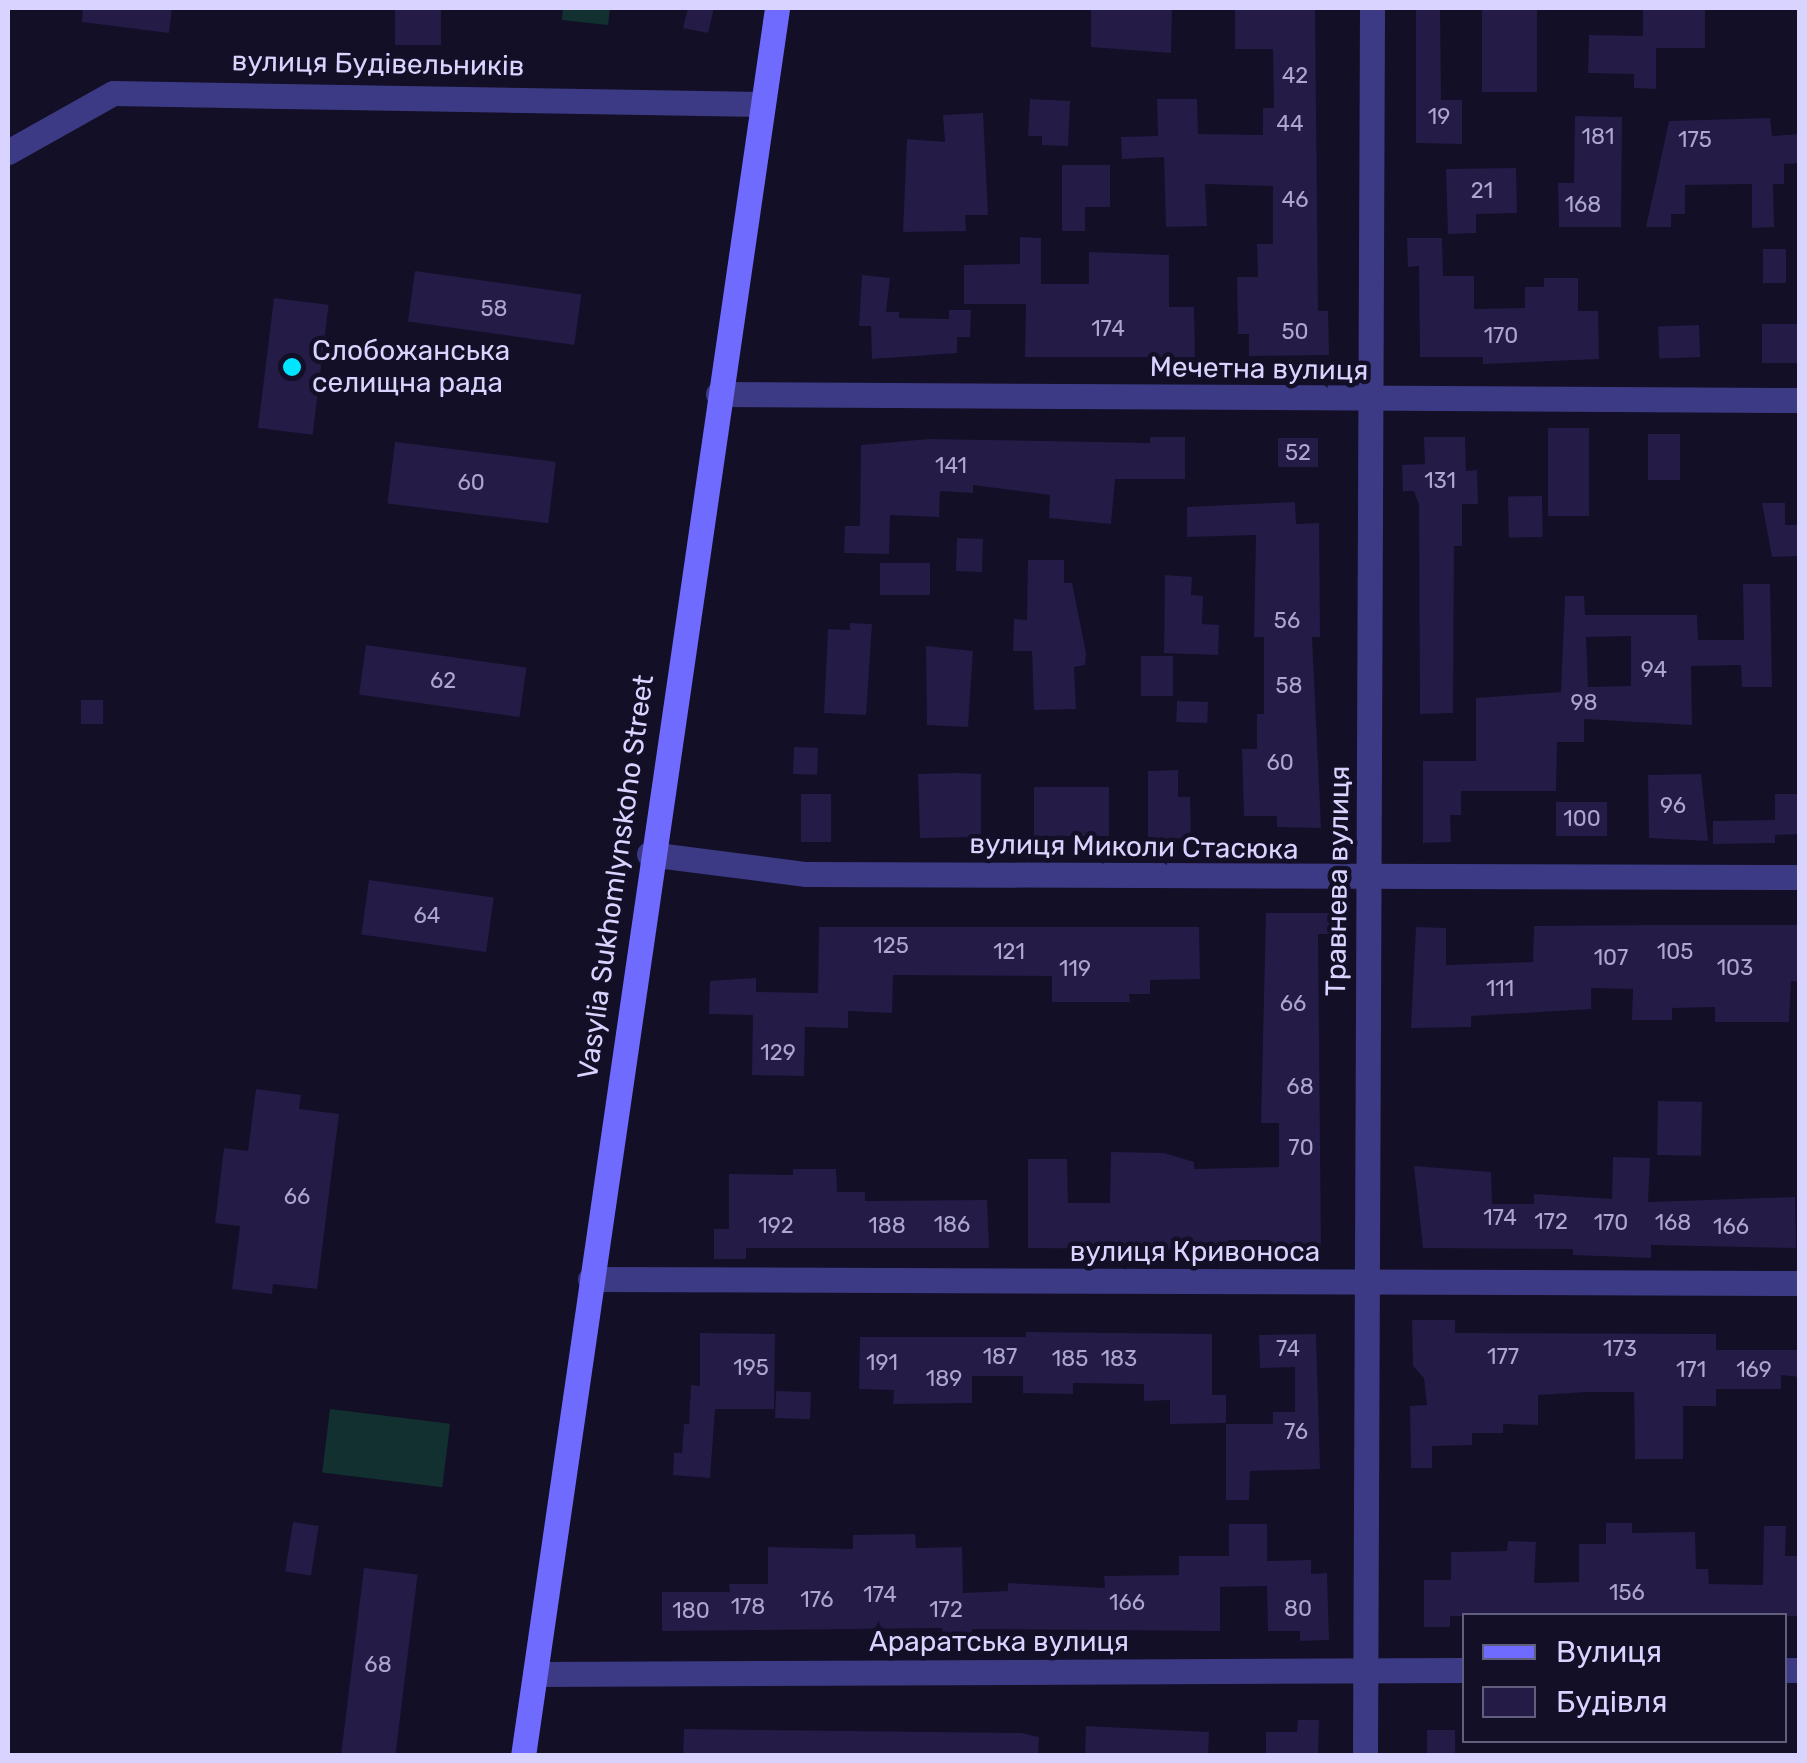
<!DOCTYPE html>
<html>
<head>
<meta charset="utf-8">
<style>
	body { margin:0 }
	#map { position:relative; width:1807px; height:1763px; overflow:hidden; background:#130f26; font-family:Rubik,sans-serif }
	div>[style] { position:absolute }
	[style*='--x'] { left:calc(var(--x)*1px); top:calc(var(--y)*1px); width:calc(var(--w)*1px); rotate:calc(var(--a)*1deg) }
	.green>* { inset:0; background:#12302f; transform-origin:0 0 }
	.building>* { inset:0; background:#241b47; transform-origin:0 0 }
	.street>* { height:25px; margin:-12.5px; padding:0 12.5px; transform-origin:12.5px; border-radius:12.5px; background:#3d3a85 }
	.secondary>* { height:25px; margin:-12.5px; padding:0 12.5px; transform-origin:12.5px; border-radius:12.5px; background:#6f6bff }
	.dots>* { width:28px; height:28px; translate:-50% -50%; box-sizing:border-box; border:5px solid #130f26; border-radius:50% }
	span { translate:-50% -50%; white-space:nowrap; text-align:center; line-height:1.15; -webkit-text-stroke:9px #130f26; paint-order:stroke }
	.number-label { font-size:22px; color:#aca6d1 }
	.number-label span { -webkit-text-stroke-width:0 }
	.street-label { font-size:28px; color:#d9d4ff }
	.poi-label { font-size:28px; color:#d9d4ff }
	.left { translate:0 -50%; text-align:left }
	.frame { position:absolute; inset:0; border:10px solid #d9d4ff; pointer-events:none }
	.legend { position:absolute; left:1462px; top:1613px; width:325px; height:130px; box-sizing:border-box; background:#130f26; border:2px solid #625e7d; margin:0; padding:12px 18px; list-style:none; font-size:30px; color:#d9d4ff }
	.legend li { display:flex; align-items:center; gap:20px; height:50px }
	.legend b { width:50px; border:2px solid #625e7d }
</style>
</head>
<body>
<div id="map">
	<div class="green">
		<i style="clip-path:polygon(563px 8px,610px 8px,608px 25px,562px 20px)"></i>
		<i style="left:330px;top:1409px;width:121px;height:64px;rotate:7deg"></i>
	</div>
	<div class="building">
		<i style="clip-path:polygon(83px 8px,172px 8px,169px 33px,82px 22px)"></i>
		<i style="left:395px;top:8px;width:46px;height:37px"></i>
		<i style="clip-path:polygon(688px 8px,714px 8px,708px 33px,683px 28px)"></i>
		<i style="clip-path:polygon(1091px 8px,1172px 8px,1171px 53px,1091px 47px)"></i>
		<i style="clip-path:polygon(1315px 8px,1318px 311px,1328px 311px,1329px 355px,1249px 356px,1249px 334px,1238px 334px,1237px 277px,1258px 277px,1257px 244px,1273px 244px,1273px 186px,1205px 184px,1207px 226px,1166px 227px,1164px 157px,1122px 159px,1121px 137px,1158px 136px,1157px 99px,1197px 99px,1198px 134px,1263px 135px,1263px 108px,1274px 108px,1273px 49px,1235px 49px,1235px 10px)"></i>
		<i style="clip-path:polygon(1416px 8px,1440px 8px,1441px 100px,1462px 100px,1462px 144px,1416px 143px)"></i>
		<i style="left:1482px;top:8px;width:55px;height:84px"></i>
		<i style="clip-path:polygon(1643px 8px,1705px 8px,1705px 48px,1656px 48px,1656px 89px,1634px 88px,1634px 74px,1588px 73px,1589px 35px,1643px 36px)"></i>
		<i style="clip-path:polygon(1030px 99px,1070px 101px,1068px 146px,1042px 145px,1042px 136px,1028px 136px)"></i>
		<i style="clip-path:polygon(983px 113px,988px 215px,965px 215px,966px 231px,903px 232px,907px 139px,945px 142px,943px 115px)"></i>
		<i style="clip-path:polygon(1575px 116px,1622px 117px,1621px 227px,1559px 227px,1558px 183px,1574px 183px)"></i>
		<i style="clip-path:polygon(1770px 118px,1772px 136px,1800px 134px,1800px 163px,1784px 164px,1784px 184px,1773px 184px,1774px 227px,1752px 228px,1752px 184px,1685px 185px,1685px 214px,1671px 214px,1671px 227px,1646px 227px,1669px 121px)"></i>
		<i style="clip-path:polygon(1062px 165px,1110px 165px,1110px 207px,1085px 207px,1085px 231px,1062px 231px)"></i>
		<i style="clip-path:polygon(1516px 168px,1517px 213px,1476px 214px,1476px 233px,1448px 234px,1446px 169px)"></i>
		<i style="clip-path:polygon(1020px 237px,1041px 238px,1041px 284px,1089px 284px,1089px 252px,1169px 255px,1169px 307px,1194px 307px,1195px 357px,1025px 357px,1026px 304px,964px 304px,964px 265px,1020px 264px)"></i>
		<i style="clip-path:polygon(1407px 238px,1442px 238px,1443px 276px,1474px 276px,1474px 309px,1525px 308px,1525px 287px,1544px 287px,1544px 278px,1578px 278px,1578px 311px,1598px 311px,1599px 359px,1483px 364px,1483px 357px,1420px 357px,1419px 266px,1408px 267px)"></i>
		<i style="left:1763px;top:249px;width:23px;height:34px"></i>
		<i style="left:415px;top:271px;width:168px;height:51px;rotate:8deg"></i>
		<i style="clip-path:polygon(862px 275px,890px 278px,886px 312px,899px 312px,899px 318px,949px 319px,949px 310px,971px 310px,970px 337px,957px 337px,957px 353px,872px 359px,871px 326px,859px 326px)"></i>
		<i style="left:274px;top:298px;width:55px;height:131px;rotate:7deg"></i>
		<i style="left:1762px;top:324px;width:37px;height:39px"></i>
		<i style="left:1699px;top:325px;width:32px;height:41px;rotate:88deg"></i>
		<i style="left:1548px;top:428px;width:41px;height:88px"></i>
		<i style="left:1680px;top:434px;width:46px;height:32px;rotate:90deg"></i>
		<i style="clip-path:polygon(1150px 437px,1185px 437px,1185px 479px,1115px 479px,1111px 524px,1049px 518px,1050px 495px,973px 485px,973px 493px,940px 491px,939px 517px,890px 515px,889px 554px,844px 553px,845px 526px,860px 526px,861px 445px,929px 439px,1150px 443px)"></i>
		<i style="clip-path:polygon(1424px 437px,1465px 437px,1466px 471px,1477px 470px,1478px 504px,1462px 504px,1462px 546px,1454px 546px,1453px 713px,1420px 714px,1419px 505px,1414px 491px,1403px 491px,1402px 465px,1425px 464px)"></i>
		<i style="left:1318px;top:438px;width:29px;height:40px;rotate:90deg"></i>
		<i style="left:395px;top:442px;width:162px;height:62px;rotate:7deg"></i>
		<i style="left:1542px;top:496px;width:41px;height:34px;rotate:89deg"></i>
		<i style="clip-path:polygon(1295px 502px,1296px 524px,1319px 523px,1320px 637px,1312px 637px,1321px 828px,1277px 827px,1277px 816px,1244px 816px,1242px 749px,1257px 749px,1257px 714px,1264px 714px,1264px 637px,1254px 637px,1256px 535px,1187px 537px,1187px 507px)"></i>
		<i style="clip-path:polygon(1762px 503px,1785px 503px,1785px 525px,1800px 525px,1800px 556px,1772px 557px)"></i>
		<i style="left:957px;top:538px;width:26px;height:33px;rotate:2deg"></i>
		<i style="clip-path:polygon(1028px 560px,1064px 560px,1064px 583px,1072px 583px,1086px 653px,1085px 665px,1074px 667px,1076px 709px,1034px 710px,1032px 651px,1013px 651px,1014px 619px,1027px 620px)"></i>
		<i style="left:880px;top:563px;width:50px;height:32px"></i>
		<i style="clip-path:polygon(1165px 575px,1192px 577px,1191px 595px,1203px 596px,1202px 624px,1219px 625px,1218px 655px,1164px 653px)"></i>
		<i style="clip-path:polygon(evenodd,1743px 584px,1770px 584px,1772px 687px,1742px 687px,1741px 665px,1691px 666px,1692px 725px,1584px 719px,1584px 742px,1557px 742px,1556px 791px,1461px 791px,1461px 815px,1450px 815px,1451px 842px,1423px 843px,1423px 761px,1476px 761px,1476px 698px,1561px 692px,1565px 596px,1584px 596px,1585px 615px,1697px 615px,1698px 640px,1744px 640px,1743px 584px,1631px 636px,1631px 686px,1588px 687px,1586px 637px,1631px 636px)"></i>
		<i style="clip-path:polygon(850px 623px,872px 624px,866px 715px,824px 713px,828px 629px,850px 630px)"></i>
		<i style="left:366px;top:645px;width:162px;height:50px;rotate:8deg"></i>
		<i style="clip-path:polygon(926px 646px,973px 651px,968px 727px,927px 725px)"></i>
		<i style="left:1141px;top:656px;width:32px;height:40px"></i>
		<i style="left:81px;top:700px;width:22px;height:24px"></i>
		<i style="left:1177px;top:701px;width:31px;height:21px;rotate:2deg"></i>
		<i style="left:794px;top:747px;width:24px;height:27px;rotate:2deg"></i>
		<i style="clip-path:polygon(1178px 770px,1178px 797px,1190px 797px,1191px 838px,1148px 839px,1148px 771px)"></i>
		<i style="clip-path:polygon(958px 773px,981px 774px,981px 837px,920px 838px,918px 774px)"></i>
		<i style="clip-path:polygon(1701px 774px,1708px 841px,1649px 838px,1648px 775px)"></i>
		<i style="left:1034px;top:787px;width:75px;height:49px"></i>
		<i style="left:801px;top:794px;width:30px;height:48px"></i>
		<i style="clip-path:polygon(1775px 794px,1800px 794px,1800px 834px,1775px 835px,1775px 843px,1713px 844px,1713px 821px,1775px 820px,1775px 826px)"></i>
		<i style="left:1556px;top:802px;width:51px;height:34px"></i>
		<i style="left:369px;top:880px;width:126px;height:55px;rotate:8deg"></i>
		<i style="clip-path:polygon(1266px 913px,1331px 913px,1331px 934px,1318px 934px,1321px 1253px,1270px 1253px,1270px 1240px,1228px 1240px,1228px 1250px,1028px 1248px,1028px 1159px,1067px 1159px,1068px 1203px,1110px 1203px,1111px 1152px,1164px 1153px,1194px 1162px,1194px 1169px,1279px 1167px,1279px 1123px,1261px 1123px)"></i>
		<i style="clip-path:polygon(1653px 925px,1800px 925px,1800px 982px,1791px 981px,1789px 1022px,1715px 1022px,1715px 1007px,1672px 1008px,1672px 1020px,1632px 1020px,1633px 989px,1591px 988px,1591px 1009px,1471px 1016px,1471px 1027px,1411px 1028px,1416px 927px,1446px 928px,1446px 965px,1533px 962px,1534px 926px)"></i>
		<i style="clip-path:polygon(819px 927px,1199px 927px,1200px 979px,1150px 980px,1150px 994px,1129px 994px,1130px 1002px,1052px 1002px,1052px 976px,893px 975px,892px 1013px,848px 1011px,848px 1028px,805px 1027px,804px 1076px,752px 1075px,753px 1015px,709px 1014px,710px 981px,756px 978px,756px 992px,818px 993px)"></i>
		<i style="clip-path:polygon(256px 1089px,301px 1095px,299px 1109px,339px 1114px,317px 1289px,273px 1284px,272px 1294px,232px 1289px,240px 1226px,215px 1223px,224px 1148px,248px 1151px)"></i>
		<i style="left:1658px;top:1101px;width:44px;height:54px;rotate:1deg"></i>
		<i style="clip-path:polygon(1613px 1157px,1650px 1158px,1648px 1202px,1795px 1197px,1796px 1248px,1651px 1245px,1651px 1258px,1573px 1255px,1573px 1249px,1423px 1248px,1414px 1166px,1491px 1172px,1492px 1204px,1534px 1204px,1534px 1194px,1612px 1199px)"></i>
		<i style="clip-path:polygon(793px 1169px,836px 1169px,837px 1192px,865px 1192px,865px 1201px,987px 1200px,989px 1248px,746px 1248px,746px 1259px,714px 1259px,714px 1229px,729px 1229px,729px 1174px,793px 1175px)"></i>
		<i style="clip-path:polygon(1412px 1320px,1455px 1320px,1455px 1333px,1716px 1334px,1716px 1350px,1800px 1350px,1800px 1377px,1781px 1375px,1781px 1389px,1716px 1389px,1716px 1406px,1683px 1406px,1683px 1459px,1635px 1459px,1634px 1392px,1587px 1392px,1538px 1395px,1538px 1425px,1503px 1424px,1503px 1433px,1472px 1433px,1472px 1445px,1432px 1446px,1432px 1468px,1411px 1468px,1410px 1406px,1427px 1405px,1424px 1378px,1413px 1366px)"></i>
		<i style="clip-path:polygon(1026px 1332px,1212px 1334px,1212px 1395px,1226px 1395px,1226px 1423px,1170px 1424px,1170px 1400px,1144px 1401px,1144px 1384px,1073px 1383px,1073px 1394px,1023px 1393px,1023px 1376px,972px 1376px,972px 1403px,893px 1404px,894px 1390px,859px 1389px,860px 1337px,1026px 1337px)"></i>
		<i style="clip-path:polygon(700px 1333px,775px 1334px,774px 1409px,715px 1409px,710px 1478px,673px 1475px,674px 1453px,682px 1453px,684px 1424px,689px 1424px,691px 1385px,700px 1386px)"></i>
		<i style="clip-path:polygon(1316px 1334px,1320px 1469px,1250px 1471px,1249px 1500px,1226px 1500px,1226px 1424px,1273px 1424px,1273px 1412px,1295px 1412px,1295px 1367px,1260px 1368px,1259px 1335px)"></i>
		<i style="left:776px;top:1391px;width:35px;height:27px;rotate:2deg"></i>
		<i style="left:293px;top:1522px;width:26px;height:50px;rotate:9deg"></i>
		<i style="clip-path:polygon(1606px 1523px,1632px 1523px,1632px 1533px,1695px 1532px,1696px 1569px,1708px 1569px,1709px 1584px,1763px 1585px,1764px 1526px,1786px 1526px,1785px 1556px,1800px 1556px,1800px 1616px,1450px 1616px,1450px 1627px,1424px 1627px,1424px 1580px,1451px 1580px,1451px 1552px,1507px 1551px,1508px 1541px,1536px 1542px,1534px 1583px,1579px 1582px,1579px 1544px,1606px 1544px)"></i>
		<i style="clip-path:polygon(1229px 1524px,1267px 1524px,1267px 1561px,1311px 1560px,1311px 1574px,1327px 1573px,1329px 1640px,1300px 1641px,1300px 1631px,1268px 1631px,1267px 1586px,1220px 1587px,1220px 1631px,972px 1629px,972px 1640px,943px 1641px,942px 1628px,662px 1631px,662px 1592px,730px 1592px,729px 1584px,768px 1584px,768px 1547px,853px 1549px,853px 1535px,915px 1534px,916px 1548px,962px 1547px,963px 1593px,1008px 1591px,1008px 1583px,1105px 1588px,1104px 1576px,1179px 1575px,1179px 1556px,1229px 1556px)"></i>
		<i style="left:364px;top:1568px;width:54px;height:190px;rotate:7deg"></i>
		<i style="clip-path:polygon(1298px 1720px,1319px 1720px,1318px 1756px,1266px 1756px,1266px 1732px,1297px 1732px)"></i>
		<i style="clip-path:polygon(1086px 1726px,1209px 1732px,1208px 1756px,1085px 1756px)"></i>
		<i style="clip-path:polygon(684px 1729px,1021px 1733px,1039px 1737px,1038px 1756px,683px 1756px)"></i>
		<i style="left:1427px;top:1730px;width:28px;height:26px"></i>
	</div>
	<div class="street">
		<i style="--x:8;--y:152;--w:120;--a:-29.3"></i>
		<i style="--x:113;--y:93;--w:649;--a:0.97"></i>
		<i style="--x:718;--y:394;--w:1082;--a:0.32"></i>
		<i style="--x:649;--y:854;--w:158;--a:7.3"></i>
		<i style="--x:806;--y:874;--w:994;--a:0.17"></i>
		<i style="--x:590;--y:1279;--w:1210;--a:0.19"></i>
		<i style="--x:1784;--y:1670;--w:16;--a:0"></i>
		<i style="--x:535;--y:1674;--w:929;--a:-0.25"></i>
		<i style="--x:1365;--y:1756;--w:1748;--a:-89.77"></i>
	</div>
	<div class="secondary">
		<i style="--x:523;--y:1756;--w:1766;--a:-81.73"></i>
	</div>
	<div class="dots">
		<i style="left:292px;top:367px;background:#00e5ff"></i>
	</div>
	<div class="number-label">
		<span style="left:1295px;top:76px">42</span>
		<span style="left:1439px;top:117px">19</span>
		<span style="left:1290px;top:124px">44</span>
		<span style="left:1598px;top:137px">181</span>
		<span style="left:1695px;top:140px">175</span>
		<span style="left:1482px;top:191px">21</span>
		<span style="left:1295px;top:200px">46</span>
		<span style="left:1583px;top:205px">168</span>
		<span style="left:494px;top:309px">58</span>
		<span style="left:1108px;top:329px">174</span>
		<span style="left:1295px;top:332px">50</span>
		<span style="left:1501px;top:336px">170</span>
		<span style="left:1298px;top:453px">52</span>
		<span style="left:951px;top:466px">141</span>
		<span style="left:1440px;top:481px">131</span>
		<span style="left:471px;top:483px">60</span>
		<span style="left:1287px;top:621px">56</span>
		<span style="left:1654px;top:670px">94</span>
		<span style="left:443px;top:681px">62</span>
		<span style="left:1289px;top:686px">58</span>
		<span style="left:1584px;top:703px">98</span>
		<span style="left:1280px;top:763px">60</span>
		<span style="left:1673px;top:806px">96</span>
		<span style="left:1582px;top:819px">100</span>
		<span style="left:427px;top:916px">64</span>
		<span style="left:891px;top:946px">125</span>
		<span style="left:1009px;top:952px">121</span>
		<span style="left:1675px;top:952px">105</span>
		<span style="left:1611px;top:958px">107</span>
		<span style="left:1735px;top:968px">103</span>
		<span style="left:1075px;top:969px">119</span>
		<span style="left:1500px;top:989px">111</span>
		<span style="left:1293px;top:1004px">66</span>
		<span style="left:778px;top:1053px">129</span>
		<span style="left:1300px;top:1087px">68</span>
		<span style="left:1301px;top:1148px">70</span>
		<span style="left:297px;top:1197px">66</span>
		<span style="left:1500px;top:1218px">174</span>
		<span style="left:1551px;top:1222px">172</span>
		<span style="left:1611px;top:1223px">170</span>
		<span style="left:1673px;top:1223px">168</span>
		<span style="left:952px;top:1225px">186</span>
		<span style="left:776px;top:1226px">192</span>
		<span style="left:887px;top:1226px">188</span>
		<span style="left:1731px;top:1227px">166</span>
		<span style="left:1288px;top:1349px">74</span>
		<span style="left:1620px;top:1349px">173</span>
		<span style="left:1000px;top:1357px">187</span>
		<span style="left:1503px;top:1357px">177</span>
		<span style="left:1070px;top:1359px">185</span>
		<span style="left:1119px;top:1359px">183</span>
		<span style="left:882px;top:1363px">191</span>
		<span style="left:751px;top:1368px">195</span>
		<span style="left:1691px;top:1370px">171</span>
		<span style="left:1754px;top:1370px">169</span>
		<span style="left:944px;top:1379px">189</span>
		<span style="left:1296px;top:1432px">76</span>
		<span style="left:1627px;top:1593px">156</span>
		<span style="left:880px;top:1595px">174</span>
		<span style="left:817px;top:1600px">176</span>
		<span style="left:1127px;top:1603px">166</span>
		<span style="left:748px;top:1607px">178</span>
		<span style="left:1298px;top:1609px">80</span>
		<span style="left:946px;top:1610px">172</span>
		<span style="left:691px;top:1611px">180</span>
		<span style="left:378px;top:1665px">68</span>
	</div>
	<div class="street-label">
		<span style="left:378px;top:64px;rotate:1deg">вулиця Будівельників</span>
		<span style="left:1259px;top:369px;rotate:1deg">Мечетна вулиця</span>
		<span style="left:1134px;top:847px;rotate:1deg">вулиця Миколи Стасюка</span>
		<span style="left:616px;top:877px;rotate:-82deg">Vasylia Sukhomlynskoho Street</span>
		<span style="left:1338px;top:881px;rotate:-89deg">Травнева вулиця</span>
		<span style="left:1195px;top:1252px">вулиця Кривоноса</span>
		<span style="left:999px;top:1642px">Араратська вулиця</span>
	</div>
	<div class="poi-label">
		<span class="left" style="left:312px;top:367px">Слобожанська<br>селищна рада</span>
	</div>
	<div class="frame"></div>
	<ul class="legend">
	<li><b style="height:12px;background:#6f6bff"></b>Вулиця</li>
	<li><b style="height:28px;background:#241b47"></b>Будівля</li>
	</ul>
</div>
</body>
</html>
